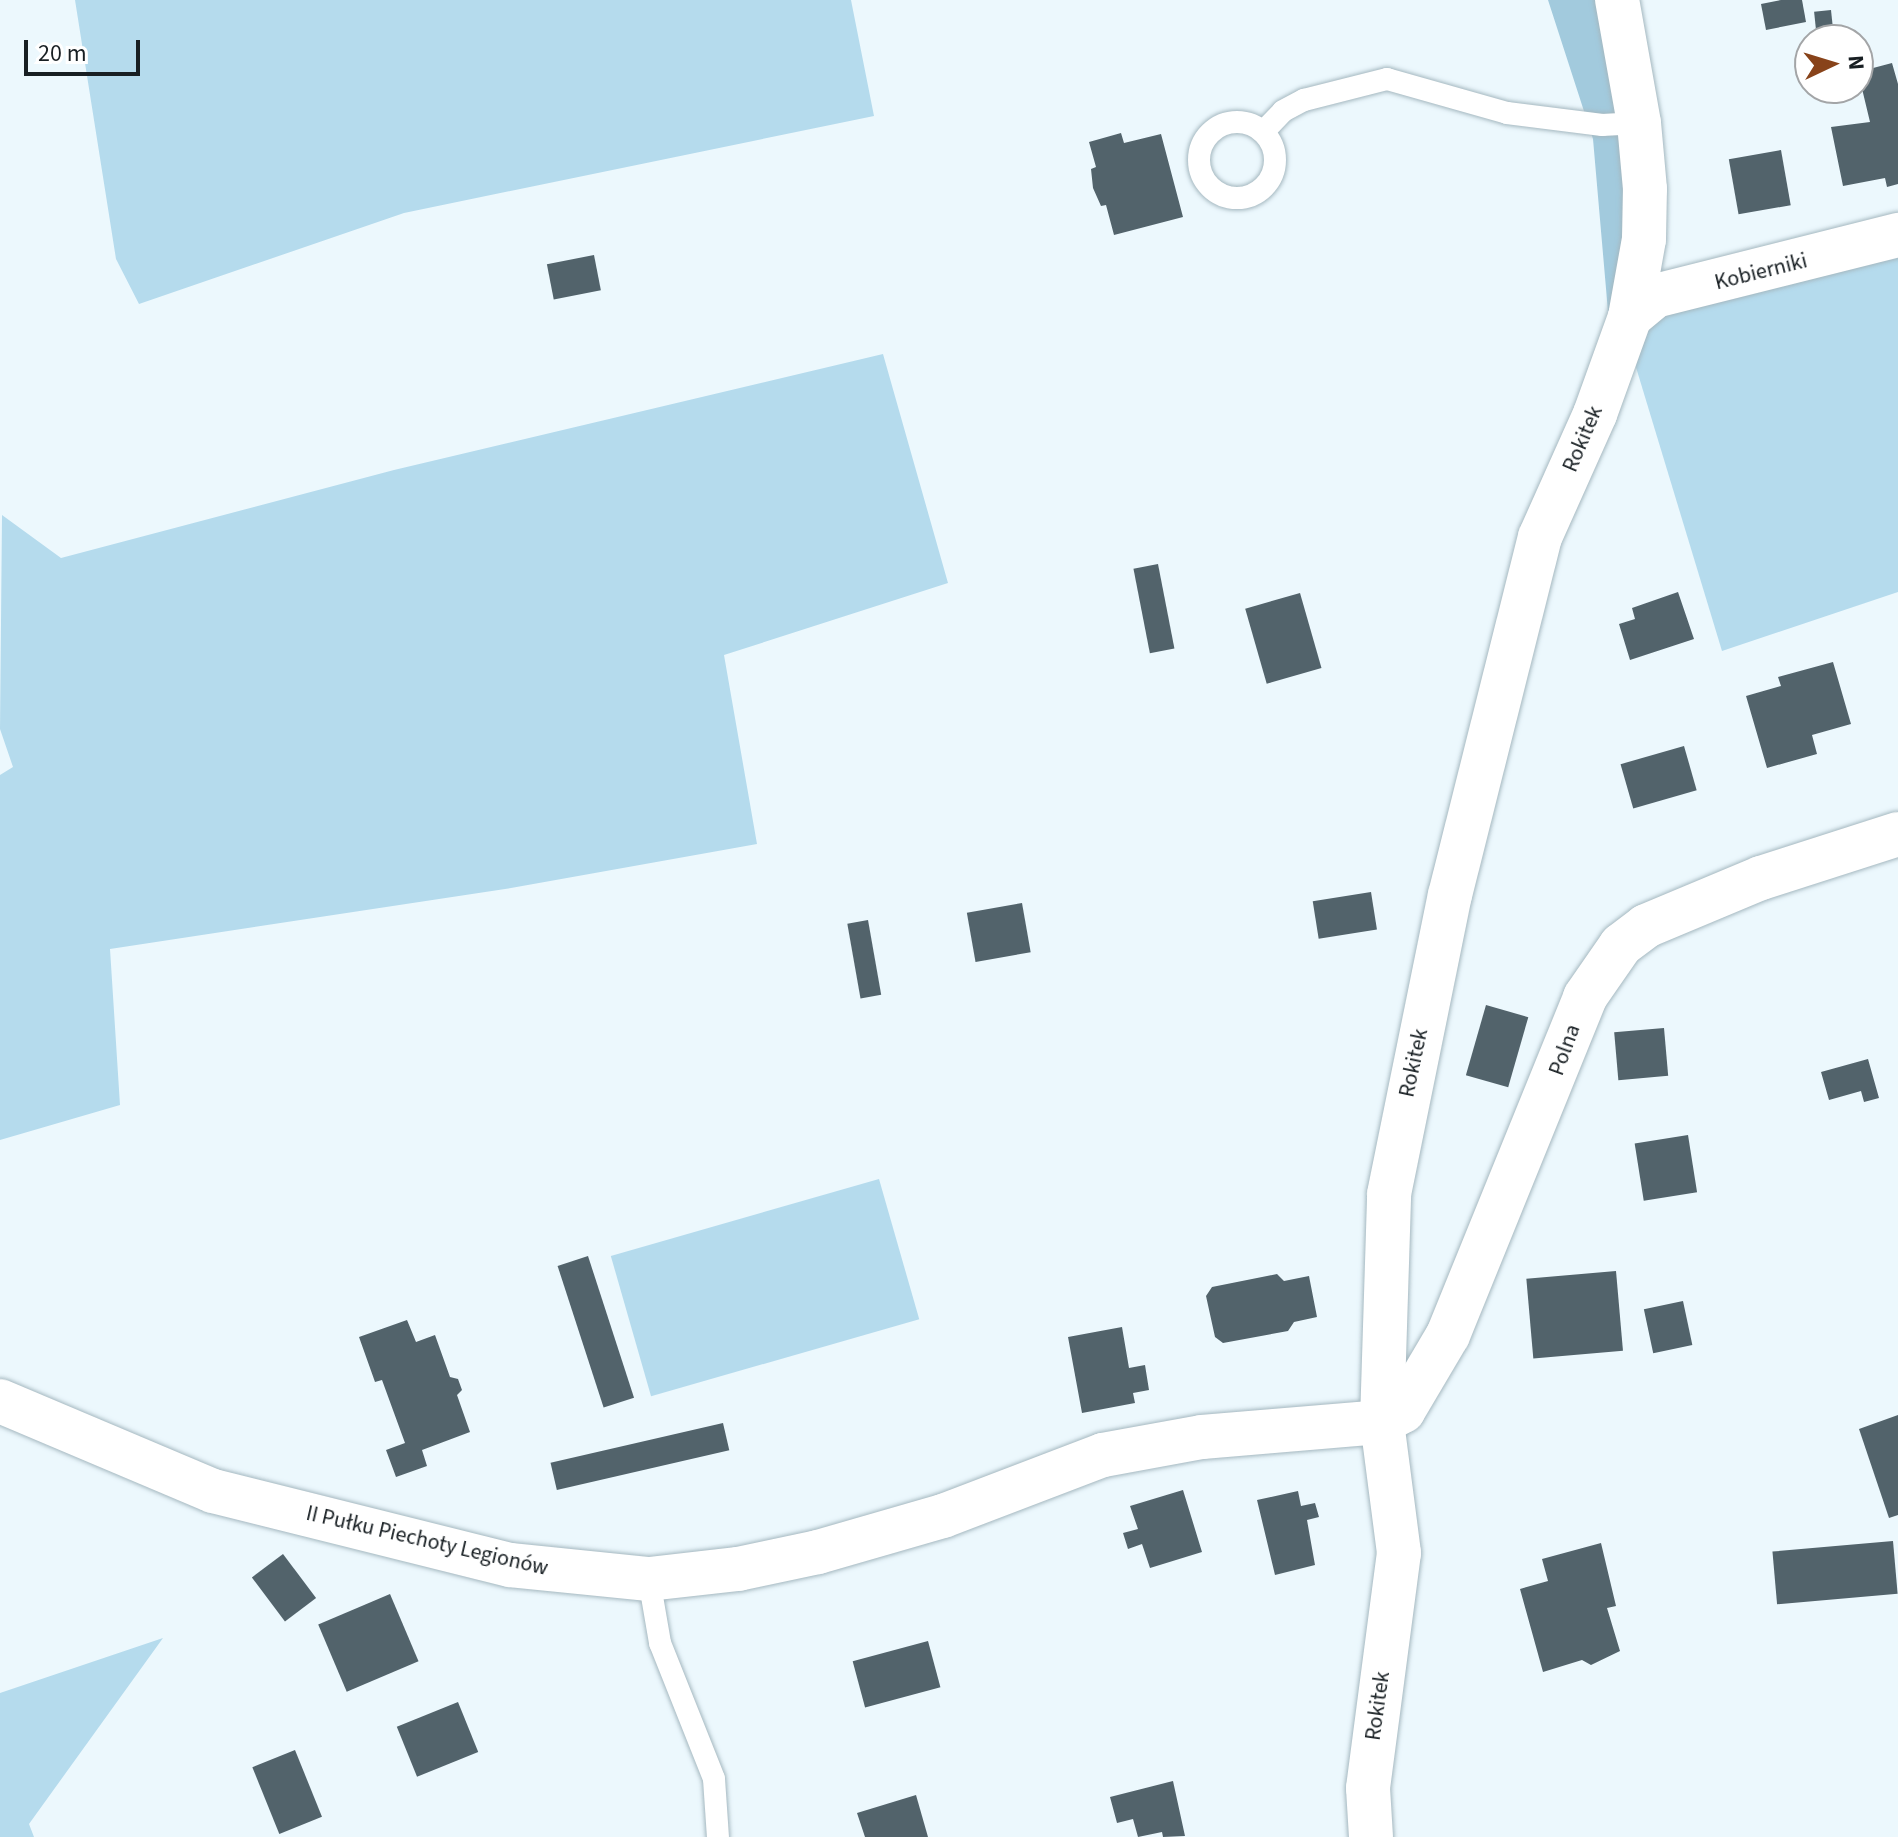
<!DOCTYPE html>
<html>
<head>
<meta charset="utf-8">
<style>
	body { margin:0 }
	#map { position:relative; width:1898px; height:1837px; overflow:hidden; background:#ecf8fd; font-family:"Source Sans 3",sans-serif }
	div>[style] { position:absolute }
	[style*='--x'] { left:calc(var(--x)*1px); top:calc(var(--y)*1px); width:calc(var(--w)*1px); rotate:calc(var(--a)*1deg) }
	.green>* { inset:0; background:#b5dbed; transform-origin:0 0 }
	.forest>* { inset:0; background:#a2cadd }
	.building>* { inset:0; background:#52636b; transform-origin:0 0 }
	.roads { filter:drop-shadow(0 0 2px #a5b8c0) drop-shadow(0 0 2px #a5b8c0) }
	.service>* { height:22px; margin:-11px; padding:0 11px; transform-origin:11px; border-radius:11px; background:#fff }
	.service>.ring { margin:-11px; padding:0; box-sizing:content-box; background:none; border:22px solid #fff; border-radius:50% }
	.minor>* { height:44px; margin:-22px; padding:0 22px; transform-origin:22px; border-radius:22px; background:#fff }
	span { translate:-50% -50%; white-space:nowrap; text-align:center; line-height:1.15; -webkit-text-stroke:8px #fff; paint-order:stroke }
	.street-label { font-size:22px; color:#181f23 }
	.north { position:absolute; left:1794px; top:24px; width:80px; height:80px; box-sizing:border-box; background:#fff; border:2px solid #a3a5a7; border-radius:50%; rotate:86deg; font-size:22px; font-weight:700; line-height:32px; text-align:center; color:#181f23 }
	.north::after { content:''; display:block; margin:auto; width:28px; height:36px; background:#88431a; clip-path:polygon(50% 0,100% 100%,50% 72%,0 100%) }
	.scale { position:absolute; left:24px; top:40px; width:116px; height:36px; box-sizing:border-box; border:4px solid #181f23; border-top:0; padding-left:10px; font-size:24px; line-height:28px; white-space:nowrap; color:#181f23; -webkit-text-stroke:6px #fff; paint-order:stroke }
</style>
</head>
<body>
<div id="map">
	<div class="green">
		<i style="clip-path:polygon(75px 0,851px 0,874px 116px,404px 213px,139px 304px,116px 259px)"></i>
		<i style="clip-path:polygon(1898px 251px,1898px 592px,1722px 651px,1635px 364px,1650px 327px,1667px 310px)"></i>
		<i style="clip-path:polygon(883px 354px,948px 583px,724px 655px,757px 844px,511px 888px,110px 949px,120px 1105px,0 1140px,0 775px,13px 767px,0 729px,2px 515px,61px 558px,394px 470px)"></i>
		<i style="left:879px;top:1179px;width:146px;height:279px;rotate:74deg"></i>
		<i style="clip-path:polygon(163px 1638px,29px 1824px,34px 1837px,0 1837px,0 1693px)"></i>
	</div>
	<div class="forest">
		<i style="clip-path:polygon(1548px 0,1605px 0,1633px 165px,1609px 323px,1593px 139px)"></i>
	</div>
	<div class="building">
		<i style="clip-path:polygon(1781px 0,1802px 0,1806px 22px,1766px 30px,1761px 4px)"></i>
		<i style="left:1831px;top:10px;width:29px;height:17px;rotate:84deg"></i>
		<i style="clip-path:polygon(1892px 63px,1898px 84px,1898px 184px,1887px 187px,1885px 178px,1843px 186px,1831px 127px,1870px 122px,1858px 72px)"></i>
		<i style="clip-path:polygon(1121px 133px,1124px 143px,1161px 134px,1183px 217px,1114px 235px,1106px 205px,1101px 206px,1093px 188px,1091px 169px,1096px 167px,1089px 142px)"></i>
		<i style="left:1781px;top:150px;width:56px;height:53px;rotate:80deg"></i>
		<i style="left:594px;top:255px;width:36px;height:48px;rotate:79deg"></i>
		<i style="left:1158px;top:564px;width:86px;height:25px;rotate:79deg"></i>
		<i style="clip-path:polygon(1678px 592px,1694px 639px,1630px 660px,1619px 624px,1635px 619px,1632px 608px)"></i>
		<i style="left:1300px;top:593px;width:78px;height:57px;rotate:74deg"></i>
		<i style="clip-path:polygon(1833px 662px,1851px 724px,1812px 735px,1817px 754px,1767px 768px,1746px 696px,1781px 686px,1778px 677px)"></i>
		<i style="left:1684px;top:746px;width:46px;height:66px;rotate:74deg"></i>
		<i style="left:1371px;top:892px;width:38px;height:59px;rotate:81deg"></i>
		<i style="left:1022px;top:903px;width:50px;height:56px;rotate:80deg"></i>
		<i style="left:868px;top:920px;width:76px;height:21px;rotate:80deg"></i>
		<i style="left:1486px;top:1005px;width:44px;height:73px;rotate:16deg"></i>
		<i style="left:1664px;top:1028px;width:48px;height:50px;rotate:85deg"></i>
		<i style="clip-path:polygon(1868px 1059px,1879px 1098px,1864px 1102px,1861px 1091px,1829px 1100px,1821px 1072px)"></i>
		<i style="left:1688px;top:1135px;width:58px;height:54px;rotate:81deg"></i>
		<i style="left:588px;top:1256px;width:149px;height:32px;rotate:72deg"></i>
		<i style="left:1616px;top:1271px;width:80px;height:90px;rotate:85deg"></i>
		<i style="clip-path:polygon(1277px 1274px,1284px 1281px,1309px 1276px,1317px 1317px,1294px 1322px,1288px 1331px,1223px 1343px,1215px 1337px,1206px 1296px,1212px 1287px)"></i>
		<i style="left:1683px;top:1301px;width:45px;height:40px;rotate:78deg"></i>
		<i style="clip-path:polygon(407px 1320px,416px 1342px,435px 1335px,450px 1377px,458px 1379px,462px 1390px,457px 1395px,470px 1432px,422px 1450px,427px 1466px,396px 1477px,386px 1450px,405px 1443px,382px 1380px,375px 1382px,359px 1337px)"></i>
		<i style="clip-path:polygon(1122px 1327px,1129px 1368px,1145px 1365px,1149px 1390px,1133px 1393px,1135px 1403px,1082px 1413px,1068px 1337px)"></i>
		<i style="clip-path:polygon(1898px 1415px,1898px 1515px,1889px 1518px,1859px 1429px)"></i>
		<i style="left:723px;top:1423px;width:28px;height:177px;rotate:77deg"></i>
		<i style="clip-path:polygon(1183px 1490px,1202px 1552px,1150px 1568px,1142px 1544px,1128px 1549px,1123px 1533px,1138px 1529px,1130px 1506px)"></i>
		<i style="clip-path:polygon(1298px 1491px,1301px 1506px,1315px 1503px,1319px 1517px,1307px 1520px,1315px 1565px,1275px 1575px,1257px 1500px)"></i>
		<i style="left:1893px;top:1541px;width:53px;height:121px;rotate:85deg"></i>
		<i style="clip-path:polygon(1601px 1543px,1616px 1606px,1607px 1608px,1620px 1651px,1591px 1665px,1582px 1660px,1543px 1672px,1520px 1589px,1548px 1581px,1542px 1559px)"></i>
		<i style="left:283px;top:1554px;width:55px;height:39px;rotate:53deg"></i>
		<i style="left:390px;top:1594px;width:73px;height:78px;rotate:67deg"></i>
		<i style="left:928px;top:1641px;width:48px;height:78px;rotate:75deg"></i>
		<i style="left:458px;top:1702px;width:54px;height:66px;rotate:68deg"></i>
		<i style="left:295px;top:1750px;width:72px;height:46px;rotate:68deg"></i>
		<i style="clip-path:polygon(1173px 1781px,1185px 1836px,1163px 1837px,1162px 1832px,1138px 1837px,1133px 1819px,1117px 1823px,1110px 1797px)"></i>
		<i style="clip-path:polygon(916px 1795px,928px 1837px,865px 1837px,857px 1813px)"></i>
	</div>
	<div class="roads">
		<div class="service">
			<i class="ring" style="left:1199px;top:122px;width:54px;height:54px"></i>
			<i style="--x:1263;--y:132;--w:29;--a:-46"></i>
			<i style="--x:1283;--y:111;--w:24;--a:-28"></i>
			<i style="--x:1304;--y:100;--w:86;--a:-14.2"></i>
			<i style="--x:1387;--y:79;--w:125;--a:15.8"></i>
			<i style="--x:1507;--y:113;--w:96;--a:7.2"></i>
			<i style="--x:1602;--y:125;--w:37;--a:-3"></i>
			<i style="--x:649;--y:1579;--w:65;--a:80.2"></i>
			<i style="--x:660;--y:1643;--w:146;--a:68.3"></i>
			<i style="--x:714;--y:1779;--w:58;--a:86.1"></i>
		</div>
		<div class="minor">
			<i style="--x:1630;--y:317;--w:33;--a:-40"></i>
			<i style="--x:1655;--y:296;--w:251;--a:-14.1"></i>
			<i style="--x:0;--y:1401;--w:231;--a:22.9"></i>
			<i style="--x:213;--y:1491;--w:306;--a:14"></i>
			<i style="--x:510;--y:1565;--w:140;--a:5.8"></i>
			<i style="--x:649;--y:1579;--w:90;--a:-6.4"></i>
			<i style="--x:738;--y:1569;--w:82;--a:-12"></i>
			<i style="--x:818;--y:1552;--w:130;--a:-16.1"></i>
			<i style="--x:943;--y:1516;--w:171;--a:-20.9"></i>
			<i style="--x:1103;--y:1455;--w:101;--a:-10.3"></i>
			<i style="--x:1202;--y:1437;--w:181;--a:-4.8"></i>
			<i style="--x:1382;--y:1422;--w:24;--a:-28"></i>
			<i style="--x:1403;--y:1411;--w:88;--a:-59.4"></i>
			<i style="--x:1448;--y:1335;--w:365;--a:-67.9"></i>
			<i style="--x:1585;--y:997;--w:63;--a:-55.3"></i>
			<i style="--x:1621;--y:945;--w:31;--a:-37"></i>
			<i style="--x:1646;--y:926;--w:125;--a:-22.7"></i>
			<i style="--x:1761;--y:878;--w:144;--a:-17.8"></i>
			<i style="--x:1371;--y:1837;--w:49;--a:-93.5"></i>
			<i style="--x:1368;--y:1788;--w:237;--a:-82.5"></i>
			<i style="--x:1399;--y:1553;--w:132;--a:-97.4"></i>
			<i style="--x:1382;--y:1422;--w:228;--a:-88.2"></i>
			<i style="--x:1389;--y:1194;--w:305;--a:-78.5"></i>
			<i style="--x:1450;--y:895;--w:369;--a:-75.9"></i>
			<i style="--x:1540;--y:537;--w:135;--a:-65.9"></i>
			<i style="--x:1595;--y:414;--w:103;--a:-70.2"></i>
			<i style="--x:1630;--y:317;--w:79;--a:-79.8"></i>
			<i style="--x:1644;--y:239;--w:50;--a:-88.9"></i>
			<i style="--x:1645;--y:189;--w:66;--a:-95.2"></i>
			<i style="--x:1639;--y:123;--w:125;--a:-100.1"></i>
		</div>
	</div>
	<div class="street-label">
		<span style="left:1761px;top:272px;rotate:-14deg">Kobierniki</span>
		<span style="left:1583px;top:439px;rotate:-67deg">Rokitek</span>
		<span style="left:1565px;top:1050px;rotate:-70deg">Polna</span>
		<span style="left:1414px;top:1063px;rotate:-78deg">Rokitek</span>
		<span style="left:427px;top:1541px;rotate:13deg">II Pułku Piechoty Legionów</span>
		<span style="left:1378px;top:1706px;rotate:-82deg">Rokitek</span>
	</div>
	<div class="north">N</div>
	<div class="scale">20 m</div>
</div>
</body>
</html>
